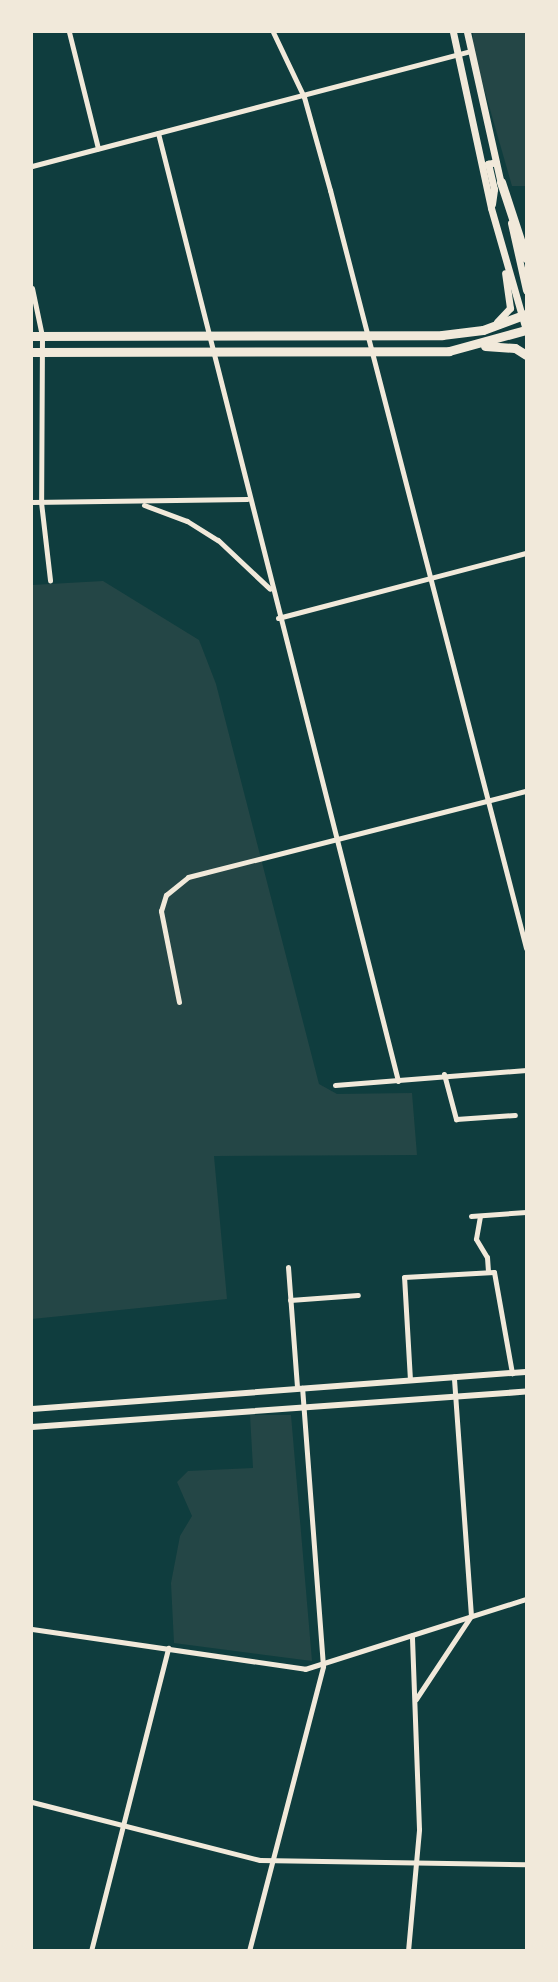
<!DOCTYPE html>
<html>
<head>
<meta charset="utf-8">
<style>
	body { margin:0 }
	#map { position:relative; width:558px; height:1982px; overflow:hidden; background:#0f3d3e; font-family:Literata,serif }
	div>[style] { position:absolute }
	[style*='--x'] { left:calc(var(--x)*1px); top:calc(var(--y)*1px); width:calc(var(--w)*1px); rotate:calc(var(--a)*1deg) }
	.green>* { inset:0; background:#244646 }
	.minor>* { height:5px; margin:-2.5px; padding:0 2.5px; transform-origin:2.5px; border-radius:2.5px; background:#f1e9da }
	.tertiary>* { height:6px; margin:-3px; padding:0 3px; transform-origin:3px; border-radius:3px; background:#f1e9da }
	.secondary>* { height:7px; margin:-3.5px; padding:0 3.5px; transform-origin:3.5px; border-radius:3.5px; background:#f1e9da }
	.trunk>* { height:9px; margin:-4.5px; padding:0 4.5px; transform-origin:4.5px; border-radius:4.5px; background:#f1e9da }
	span { translate:-50% -50%; white-space:nowrap; text-align:center; line-height:1.15; -webkit-text-stroke:5px #f1e9da; paint-order:stroke }
	.frame { position:absolute; inset:0; border:33px solid #f1e9da; pointer-events:none }
</style>
</head>
<body>
<div id="map">
	<div class="green">
		<i style="clip-path:polygon(473px 32px,526px 32px,526px 186px,512px 186px,473px 50px)"></i>
		<i style="clip-path:polygon(103px 581px,199px 640px,216px 684px,319px 1084px,337px 1094px,412px 1093px,417px 1155px,214px 1156px,227px 1299px,32px 1319px,32px 585px)"></i>
		<i style="clip-path:polygon(250px 1415px,291px 1415px,312px 1661px,174px 1643px,171px 1583px,180px 1536px,192px 1516px,177px 1482px,188px 1471px,253px 1468px)"></i>
	</div>
	<div class="minor">
		<i style="--x:69;--y:32;--w:120;--a:76"></i>
		<i style="--x:273;--y:32;--w:72;--a:64.5"></i>
		<i style="--x:304;--y:97;--w:97;--a:74.4"></i>
		<i style="--x:330;--y:190;--w:783;--a:75.5"></i>
		<i style="--x:158;--y:133;--w:978;--a:75.79"></i>
		<i style="--x:32;--y:166;--w:452;--a:-14.7"></i>
		<i style="--x:32;--y:288;--w:49;--a:78.2"></i>
		<i style="--x:42;--y:336;--w:166;--a:90.3"></i>
		<i style="--x:41;--y:502;--w:79;--a:83.4"></i>
		<i style="--x:32;--y:502;--w:215;--a:-0.8"></i>
		<i style="--x:144;--y:505;--w:46;--a:20.4"></i>
		<i style="--x:187;--y:521;--w:36;--a:32"></i>
		<i style="--x:218;--y:540;--w:71;--a:43.3"></i>
		<i style="--x:278;--y:618;--w:256;--a:-14.7"></i>
		<i style="--x:179;--y:1002;--w:93;--a:-101.2"></i>
		<i style="--x:161;--y:911;--w:17;--a:-73"></i>
		<i style="--x:166;--y:895;--w:28;--a:-39"></i>
		<i style="--x:188;--y:877;--w:349;--a:-14.3"></i>
		<i style="--x:444;--y:1074;--w:47;--a:75.1"></i>
		<i style="--x:456;--y:1119;--w:59;--a:-3.9"></i>
		<i style="--x:335;--y:1085;--w:192;--a:-4.5"></i>
		<i style="--x:471;--y:1216;--w:55;--a:-4.2"></i>
		<i style="--x:480;--y:1216;--w:23;--a:100"></i>
		<i style="--x:476;--y:1239;--w:21;--a:59"></i>
		<i style="--x:487;--y:1257;--w:14;--a:86"></i>
		<i style="--x:288;--y:1267;--w:121;--a:85.7"></i>
		<i style="--x:290;--y:1300;--w:68;--a:-4.2"></i>
		<i style="--x:410;--y:1380;--w:103;--a:-93.3"></i>
		<i style="--x:404;--y:1277;--w:90;--a:-3.2"></i>
		<i style="--x:494;--y:1272;--w:103;--a:79.9"></i>
		<i style="--x:32;--y:1629;--w:276;--a:8.3"></i>
		<i style="--x:305;--y:1669;--w:232;--a:-17.6"></i>
		<i style="--x:416;--y:1699;--w:100;--a:-56.5"></i>
		<i style="--x:471;--y:1616;--w:240;--a:-94.1"></i>
		<i style="--x:32;--y:1802;--w:235;--a:14.3"></i>
		<i style="--x:260;--y:1860;--w:266;--a:0.9"></i>
		<i style="--x:91;--y:1951;--w:313;--a:-75.7"></i>
		<i style="--x:249;--y:1951;--w:294;--a:-75.4"></i>
		<i style="--x:323;--y:1666;--w:279;--a:-94.3"></i>
		<i style="--x:408;--y:1951;--w:122;--a:-84.8"></i>
		<i style="--x:419;--y:1829;--w:194;--a:-92.1"></i>
	</div>
	<div class="tertiary">
		<i style="--x:32;--y:1409;--w:495;--a:-4.3"></i>
		<i style="--x:32;--y:1427;--w:495;--a:-4.1"></i>
	</div>
	<div class="secondary">
		<i style="--x:453;--y:32;--w:180;--a:77.8"></i>
		<i style="--x:491;--y:208;--w:127;--a:74"></i>
		<i style="--x:467;--y:32;--w:156;--a:77.4"></i>
		<i style="--x:492;--y:204;--w:15;--a:-82"></i>
		<i style="--x:494;--y:189;--w:26;--a:-103"></i>
		<i style="--x:488;--y:164;--w:8;--a:-14"></i>
		<i style="--x:511;--y:223;--w:69;--a:77.4"></i>
		<i style="--x:497;--y:322;--w:19;--a:-47"></i>
		<i style="--x:510;--y:308;--w:35;--a:-98"></i>
	</div>
	<div class="trunk">
		<i style="--x:501;--y:182;--w:80;--a:71.8"></i>
		<i style="--x:32;--y:336;--w:410;--a:-0.1"></i>
		<i style="--x:442;--y:335;--w:41;--a:-7"></i>
		<i style="--x:483;--y:330;--w:46;--a:-20.4"></i>
		<i style="--x:485;--y:346;--w:30;--a:4"></i>
		<i style="--x:515;--y:348;--w:13;--a:32"></i>
		<i style="--x:32;--y:352;--w:417;--a:-0.1"></i>
		<i style="--x:449;--y:351;--w:80;--a:-15.3"></i>
	</div>
	<div class="frame"></div>
</div>
</body>
</html>
